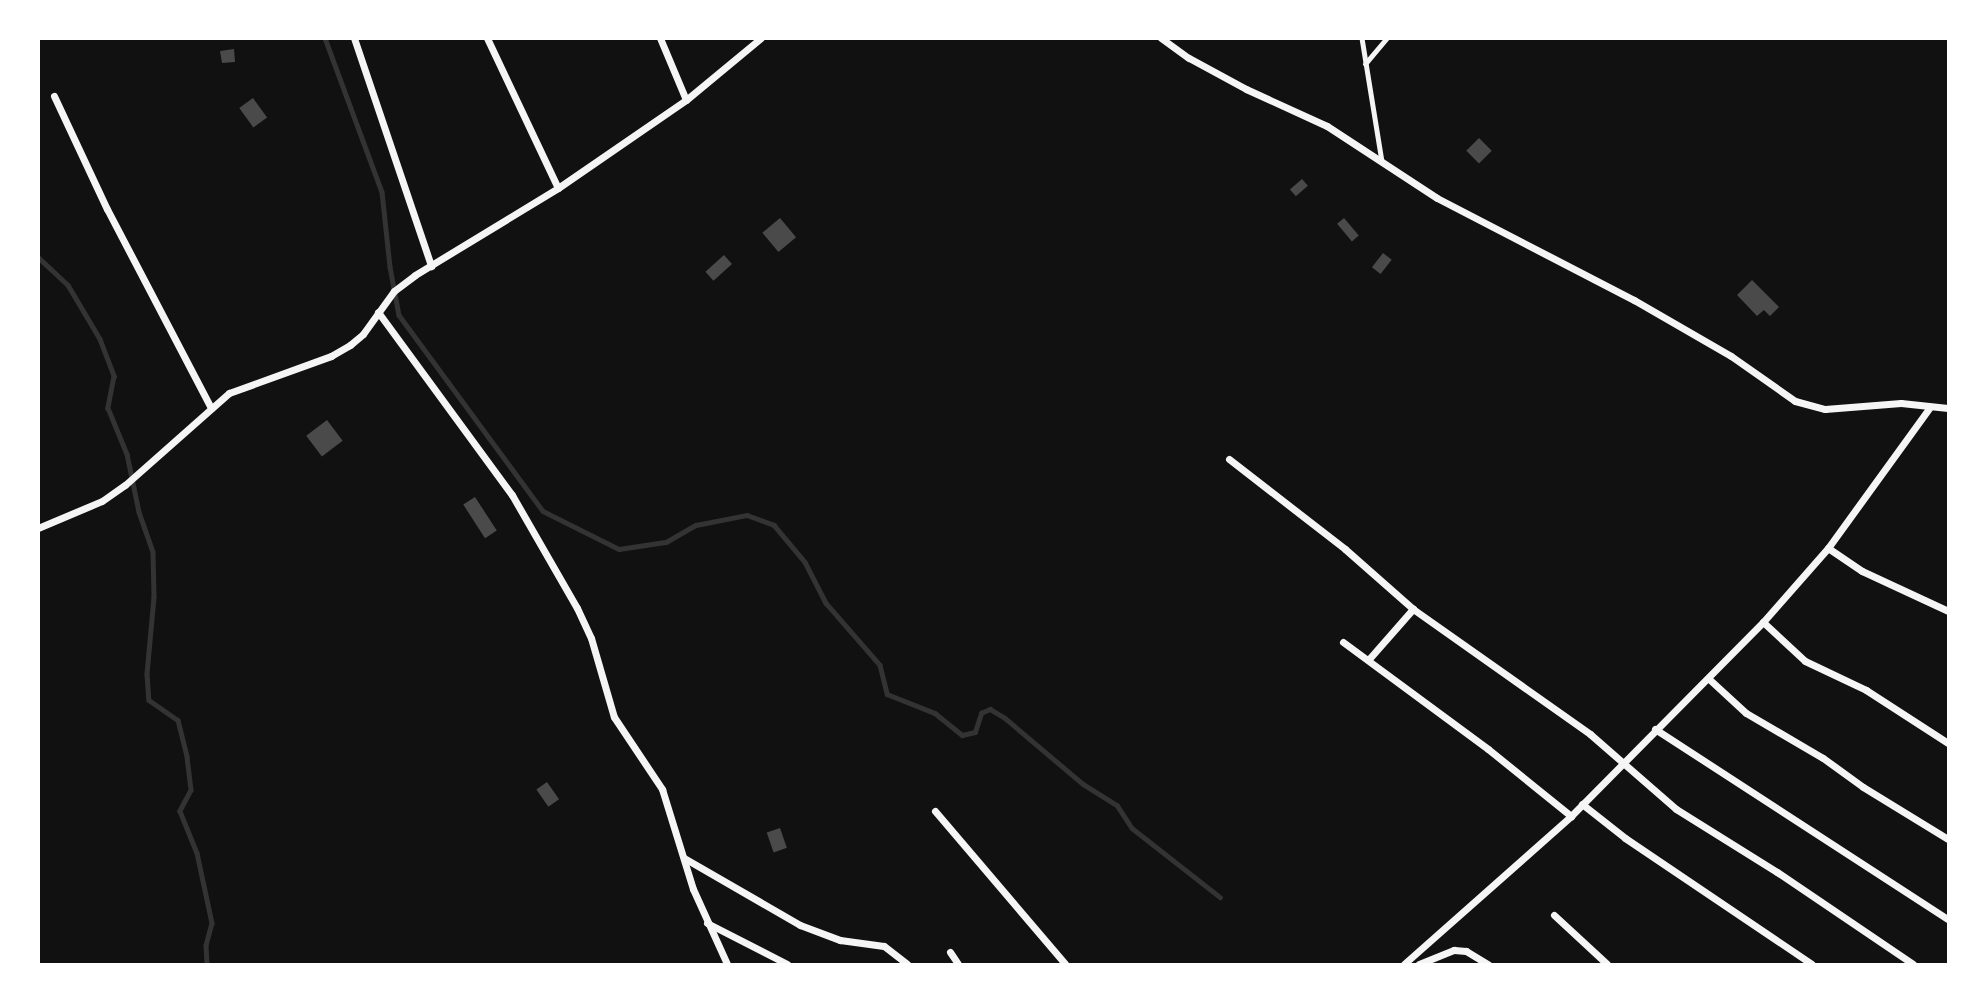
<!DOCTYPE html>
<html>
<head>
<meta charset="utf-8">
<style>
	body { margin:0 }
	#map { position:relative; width:1987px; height:1003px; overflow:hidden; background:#111; font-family:Figtree,sans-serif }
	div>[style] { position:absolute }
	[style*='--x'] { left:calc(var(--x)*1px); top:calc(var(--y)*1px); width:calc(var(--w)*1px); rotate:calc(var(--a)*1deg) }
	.stream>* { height:4.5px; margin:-2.25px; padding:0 2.25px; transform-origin:2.25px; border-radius:2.25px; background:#333 }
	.building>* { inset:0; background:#4a4a4a; transform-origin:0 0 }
	.service>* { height:4.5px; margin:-2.25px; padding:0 2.25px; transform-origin:2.25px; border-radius:2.25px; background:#f5f5f5 }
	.minor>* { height:7px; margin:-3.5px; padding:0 3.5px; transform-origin:3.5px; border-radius:3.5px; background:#f5f5f5 }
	span { translate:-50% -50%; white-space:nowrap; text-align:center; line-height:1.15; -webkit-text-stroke:7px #fff; paint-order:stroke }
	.frame { position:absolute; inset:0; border:40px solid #fff; pointer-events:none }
</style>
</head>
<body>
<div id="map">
	<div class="stream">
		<i style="--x:325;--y:38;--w:164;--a:69.7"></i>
		<i style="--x:382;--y:192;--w:75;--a:83.9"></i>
		<i style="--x:390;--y:267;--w:49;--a:79.4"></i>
		<i style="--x:399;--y:315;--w:243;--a:53.7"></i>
		<i style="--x:543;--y:511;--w:85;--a:26.6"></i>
		<i style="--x:619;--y:549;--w:48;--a:-8.5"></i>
		<i style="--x:666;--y:542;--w:34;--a:-30"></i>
		<i style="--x:696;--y:525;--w:52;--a:-11.1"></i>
		<i style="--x:747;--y:515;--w:29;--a:20"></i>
		<i style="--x:774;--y:525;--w:48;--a:50"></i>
		<i style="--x:805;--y:562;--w:46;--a:62.9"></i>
		<i style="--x:826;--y:603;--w:82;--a:48.9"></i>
		<i style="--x:880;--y:665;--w:30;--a:76"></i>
		<i style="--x:887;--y:694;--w:52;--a:21.6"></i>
		<i style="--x:935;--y:713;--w:35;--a:39"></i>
		<i style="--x:962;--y:735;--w:13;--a:-13"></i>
		<i style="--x:975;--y:732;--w:20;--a:-72"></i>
		<i style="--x:981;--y:713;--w:10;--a:-24"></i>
		<i style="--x:990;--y:709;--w:17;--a:31"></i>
		<i style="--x:1005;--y:718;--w:102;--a:40.2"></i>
		<i style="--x:1083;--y:784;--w:40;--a:32"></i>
		<i style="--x:1117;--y:805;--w:27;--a:57"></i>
		<i style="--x:1132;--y:828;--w:112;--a:38.1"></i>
		<i style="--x:38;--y:257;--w:41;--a:43"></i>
		<i style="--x:68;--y:285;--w:63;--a:59.3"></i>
		<i style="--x:100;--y:339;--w:40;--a:69"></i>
		<i style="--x:114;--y:376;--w:33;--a:101"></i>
		<i style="--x:108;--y:408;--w:50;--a:67.6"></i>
		<i style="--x:127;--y:454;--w:59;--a:78.3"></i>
		<i style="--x:139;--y:512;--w:42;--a:70.7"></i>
		<i style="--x:153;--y:552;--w:45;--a:88.7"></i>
		<i style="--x:154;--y:597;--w:77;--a:95.2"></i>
		<i style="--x:147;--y:674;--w:26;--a:86"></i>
		<i style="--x:149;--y:700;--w:35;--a:35"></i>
		<i style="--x:178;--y:720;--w:38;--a:76"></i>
		<i style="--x:187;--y:757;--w:33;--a:83"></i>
		<i style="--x:191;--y:790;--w:24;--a:118"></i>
		<i style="--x:180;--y:811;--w:45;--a:68"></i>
		<i style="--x:197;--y:853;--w:72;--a:77.9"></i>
		<i style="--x:212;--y:923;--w:23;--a:105"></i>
		<i style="--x:206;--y:945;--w:19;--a:87"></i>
	</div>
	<div class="building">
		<i style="clip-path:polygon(234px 49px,235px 62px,222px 63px,220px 51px)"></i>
		<i style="left:253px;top:98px;width:24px;height:17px;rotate:54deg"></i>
		<i style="left:1479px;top:138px;width:18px;height:18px;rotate:45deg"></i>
		<i style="left:1302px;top:179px;width:9px;height:16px;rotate:49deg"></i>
		<i style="left:780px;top:218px;width:25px;height:23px;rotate:50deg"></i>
		<i style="left:1344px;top:218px;width:23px;height:9px;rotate:50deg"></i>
		<i style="left:1383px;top:253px;width:11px;height:18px;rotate:38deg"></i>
		<i style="left:724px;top:255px;width:12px;height:25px;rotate:48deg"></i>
		<i style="clip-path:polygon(1752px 280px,1779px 307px,1770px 316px,1764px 310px,1757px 316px,1737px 295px)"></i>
		<i style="left:327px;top:420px;width:26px;height:26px;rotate:53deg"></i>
		<i style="left:475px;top:497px;width:40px;height:14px;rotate:57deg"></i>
		<i style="left:547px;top:782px;width:21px;height:13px;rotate:55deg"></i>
		<i style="left:780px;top:828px;width:21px;height:14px;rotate:71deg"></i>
	</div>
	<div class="service">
		<i style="--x:1362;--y:38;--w:125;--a:80.8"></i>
		<i style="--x:1365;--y:64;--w:34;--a:-50"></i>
	</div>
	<div class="minor">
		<i style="--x:354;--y:38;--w:241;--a:71.3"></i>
		<i style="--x:487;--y:38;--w:166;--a:64.7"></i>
		<i style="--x:660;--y:38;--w:67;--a:67.2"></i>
		<i style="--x:1161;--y:38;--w:34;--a:36"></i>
		<i style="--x:1189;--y:58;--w:65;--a:28.5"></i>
		<i style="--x:1246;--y:89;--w:89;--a:24.6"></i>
		<i style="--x:1327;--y:126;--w:131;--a:33.2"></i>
		<i style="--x:1437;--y:198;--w:222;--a:27.4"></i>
		<i style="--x:1634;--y:300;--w:112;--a:30"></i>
		<i style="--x:1731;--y:356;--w:78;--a:35.1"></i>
		<i style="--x:1795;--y:401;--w:31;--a:15"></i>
		<i style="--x:1825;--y:409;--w:76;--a:-4.5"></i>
		<i style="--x:1901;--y:403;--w:47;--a:6.1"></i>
		<i style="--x:54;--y:96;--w:125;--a:64.9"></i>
		<i style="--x:107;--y:209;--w:225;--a:62.4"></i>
		<i style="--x:378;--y:312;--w:227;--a:53.8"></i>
		<i style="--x:512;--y:495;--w:130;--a:60.1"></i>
		<i style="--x:577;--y:608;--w:33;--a:65"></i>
		<i style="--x:591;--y:638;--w:82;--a:73.8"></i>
		<i style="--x:614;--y:717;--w:87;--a:56.3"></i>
		<i style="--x:662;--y:789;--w:105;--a:72.8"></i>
		<i style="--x:693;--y:889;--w:82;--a:65.6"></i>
		<i style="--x:1229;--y:459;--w:147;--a:37.8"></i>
		<i style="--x:1345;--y:549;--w:91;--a:41.4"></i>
		<i style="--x:1413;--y:609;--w:217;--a:35.2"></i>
		<i style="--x:1590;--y:734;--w:114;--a:41.1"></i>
		<i style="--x:1676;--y:809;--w:119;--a:32"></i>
		<i style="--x:1777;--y:872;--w:164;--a:34.1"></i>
		<i style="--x:38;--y:528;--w:69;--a:-22.9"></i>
		<i style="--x:102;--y:501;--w:28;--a:-35"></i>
		<i style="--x:125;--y:485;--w:139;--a:-41.5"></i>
		<i style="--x:229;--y:393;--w:109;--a:-19.9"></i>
		<i style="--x:331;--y:356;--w:22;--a:-30"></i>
		<i style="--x:350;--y:345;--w:17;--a:-40"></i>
		<i style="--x:363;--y:334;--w:53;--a:-54.2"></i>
		<i style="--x:394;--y:291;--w:26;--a:-37"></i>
		<i style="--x:415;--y:275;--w:167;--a:-31.3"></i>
		<i style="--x:558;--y:188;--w:155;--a:-34.5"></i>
		<i style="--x:686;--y:100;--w:97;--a:-39.6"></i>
		<i style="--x:1828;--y:548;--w:41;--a:34.1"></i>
		<i style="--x:1862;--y:571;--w:95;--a:24.9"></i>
		<i style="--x:1763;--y:622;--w:57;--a:42.9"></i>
		<i style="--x:1805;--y:661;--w:68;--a:25.4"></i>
		<i style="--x:1866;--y:690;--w:98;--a:32.9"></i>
		<i style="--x:1343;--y:642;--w:180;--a:36.4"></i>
		<i style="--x:1488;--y:749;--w:107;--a:38.9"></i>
		<i style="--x:1369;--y:659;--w:67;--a:-48.7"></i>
		<i style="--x:1709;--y:679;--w:50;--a:42.6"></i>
		<i style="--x:1746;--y:713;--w:89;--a:30.3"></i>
		<i style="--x:1823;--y:758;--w:49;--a:35.9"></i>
		<i style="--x:1863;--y:787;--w:100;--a:31.5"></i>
		<i style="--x:1655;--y:729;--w:349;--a:33"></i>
		<i style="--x:1582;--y:804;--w:55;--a:38.3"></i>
		<i style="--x:1625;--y:838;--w:225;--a:34"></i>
		<i style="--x:935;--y:811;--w:201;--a:49.6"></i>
		<i style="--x:684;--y:858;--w:134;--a:30"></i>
		<i style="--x:800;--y:925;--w:43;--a:20.6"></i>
		<i style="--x:840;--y:940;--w:44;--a:7.8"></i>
		<i style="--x:884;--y:946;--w:29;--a:38"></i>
		<i style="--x:1554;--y:915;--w:72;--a:42.8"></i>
		<i style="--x:707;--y:923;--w:90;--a:27.1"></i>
		<i style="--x:950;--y:952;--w:14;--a:56"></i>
		<i style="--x:1404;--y:964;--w:223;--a:-41.5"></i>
		<i style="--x:1571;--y:816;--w:273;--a:-45.3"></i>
		<i style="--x:1763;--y:622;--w:98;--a:-48.7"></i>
		<i style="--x:1828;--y:548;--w:174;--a:-54.1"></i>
		<i style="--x:1419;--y:964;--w:38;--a:-22"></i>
		<i style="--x:1454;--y:950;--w:12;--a:5"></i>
		<i style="--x:1466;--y:951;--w:26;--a:31"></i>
	</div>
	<div class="frame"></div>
</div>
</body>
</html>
